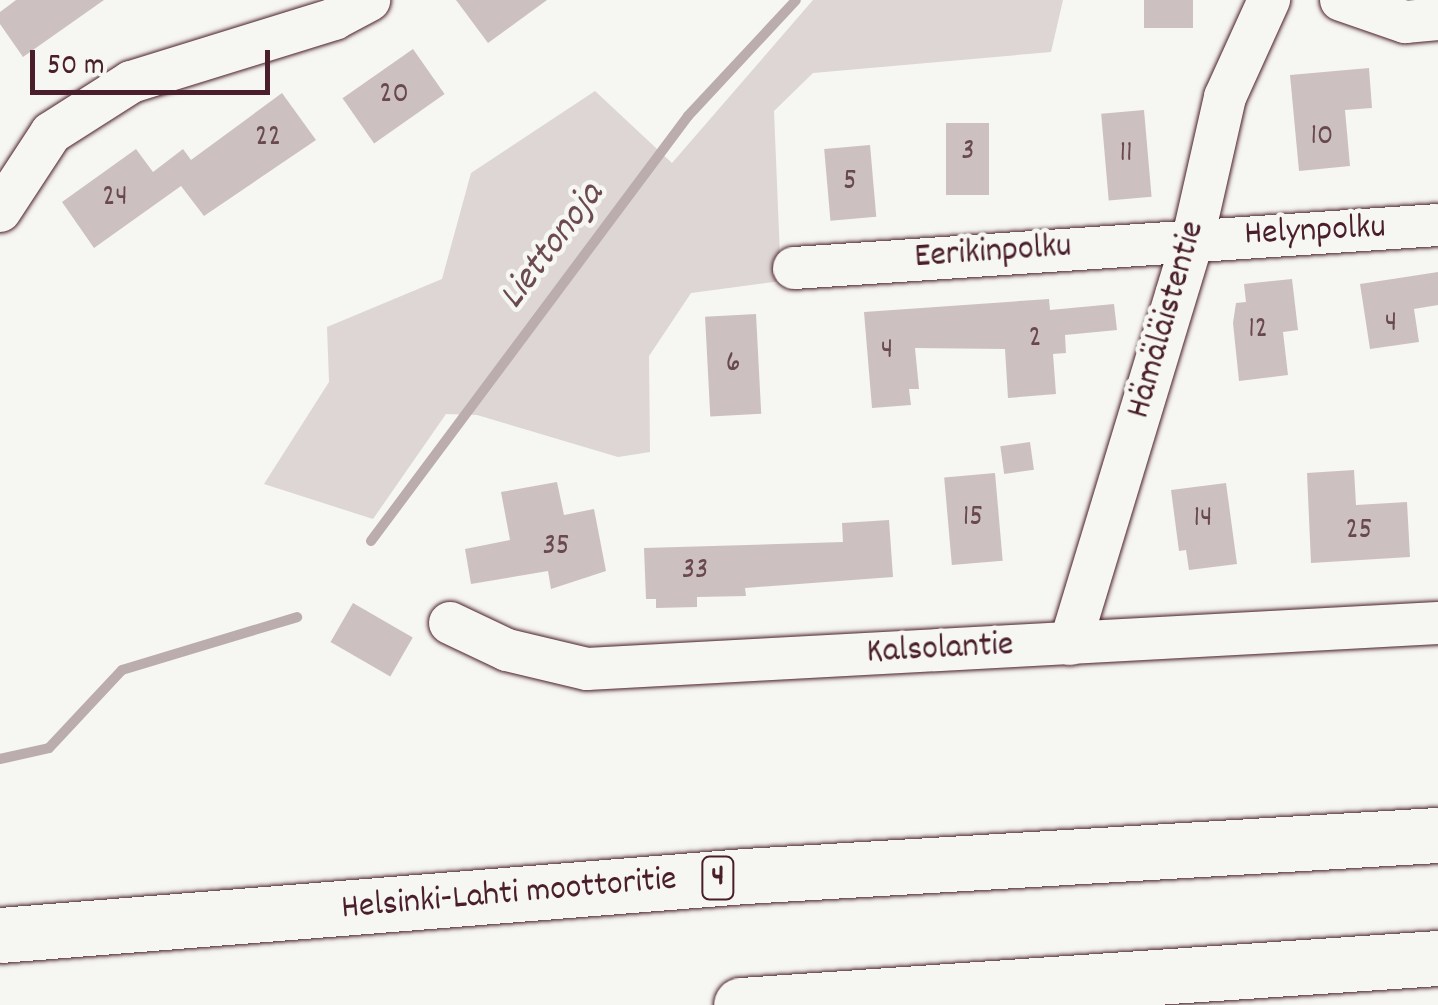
<!DOCTYPE html>
<html>
<head>
<meta charset="utf-8">
<style>
	body { margin:0 }
	#map { position:relative; width:1438px; height:1005px; overflow:hidden; background:#f6f6f2; font-family:Dekko,sans-serif }
	div>[style] { position:absolute }
	[style*='--x'] { left:calc(var(--x)*1px); top:calc(var(--y)*1px); width:calc(var(--w)*1px); rotate:calc(var(--a)*1deg) }
	.green>* { inset:0; background:#ddd6d5 }
	.stream>* { height:10px; margin:-5px; padding:0 5px; transform-origin:5px; border-radius:5px; background:#bbadae }
	.building>* { inset:0; background:#ccc1c0; transform-origin:0 0 }
	.roads { filter:drop-shadow(0 0 2px #4a1f2b) drop-shadow(0 0 2px #4a1f2b) }
	.minor>* { height:42px; margin:-21px; padding:0 21px; transform-origin:21px; border-radius:21px; background:#f6f6f2 }
	.highway>* { height:55px; margin:-27.5px; padding:0 27.5px; transform-origin:27.5px; border-radius:27.5px; background:#f6f6f2 }
	span { translate:-50% -50%; white-space:nowrap; text-align:center; line-height:1.15; -webkit-text-stroke:9px #f6f6f2; paint-order:stroke }
	.number-label { font-size:30px; color:#6a4850 }
	.number-label span { -webkit-text-stroke-width:0 }
	.shield-label span { padding:2px 8px; background:#f6f6f2; border:2px solid; border-radius:8px; -webkit-text-stroke-width:0 }
	.shield-label { font-size:32px; color:#4a1f2b; font-weight:700 }
	.street-label { font-size:35px; color:#4a1f2b }
	.water-label { font-size:38px; color:#6c4a52; font-style:italic }
	.scale { position:absolute; left:30px; top:50px; width:240px; height:45px; box-sizing:border-box; border:5px solid #4a1f2b; border-top:0; padding-left:12px; font-size:30px; line-height:35px; white-space:nowrap; color:#4a1f2b; -webkit-text-stroke:8px #f6f6f2; paint-order:stroke }
</style>
</head>
<body>
<div id="map">
	<div class="green">
		<i style="clip-path:polygon(813px 0,1063px 0,1051px 52px,813px 73px,774px 111px,781px 281px,691px 293px,649px 356px,650px 452px,618px 457px,477px 415px,446px 414px,373px 519px,264px 484px,329px 382px,327px 327px,442px 279px,471px 173px,595px 91px,672px 163px)"></i>
	</div>
	<div class="stream">
		<i style="--x:371;--y:541;--w:530;--a:-53.28"></i>
		<i style="--x:688;--y:116;--w:158;--a:-47"></i>
		<i style="--x:0;--y:759;--w:50;--a:-12.7"></i>
		<i style="--x:49;--y:748;--w:107;--a:-46.9"></i>
		<i style="--x:122;--y:670;--w:183;--a:-16.8"></i>
	</div>
	<div class="building">
		<i style="clip-path:polygon(16px 0,104px 0,23px 57px,0 24px,0 12px)"></i>
		<i style="clip-path:polygon(456px 0,547px 0,488px 43px)"></i>
		<i style="left:1144px;top:0;width:49px;height:28px"></i>
		<i style="left:413px;top:49px;width:55px;height:86px;rotate:55deg"></i>
		<i style="clip-path:polygon(1369px 68px,1372px 108px,1345px 110px,1350px 166px,1299px 171px,1290px 75px)"></i>
		<i style="clip-path:polygon(282px 93px,316px 140px,204px 216px,181px 186px,94px 248px,62px 202px,136px 149px,153px 172px,183px 149px,191px 160px)"></i>
		<i style="left:1144px;top:110px;width:87px;height:43px;rotate:85deg"></i>
		<i style="left:946px;top:123px;width:43px;height:72px"></i>
		<i style="left:870px;top:145px;width:72px;height:46px;rotate:85deg"></i>
		<i style="clip-path:polygon(1438px 272px,1438px 305px,1414px 309px,1419px 342px,1370px 349px,1360px 284px)"></i>
		<i style="clip-path:polygon(1292px 279px,1298px 330px,1283px 332px,1288px 375px,1239px 381px,1233px 323px,1236px 303px,1246px 302px,1244px 284px)"></i>
		<i style="clip-path:polygon(1049px 299px,1050px 310px,1114px 304px,1117px 330px,1065px 335px,1066px 353px,1053px 354px,1056px 394px,1008px 398px,1005px 349px,915px 348px,919px 389px,909px 389px,911px 405px,872px 408px,864px 312px)"></i>
		<i style="left:756px;top:314px;width:100px;height:51px;rotate:87deg"></i>
		<i style="left:1030px;top:442px;width:28px;height:30px;rotate:82deg"></i>
		<i style="clip-path:polygon(1354px 470px,1356px 505px,1407px 502px,1410px 557px,1311px 563px,1307px 473px)"></i>
		<i style="left:995px;top:473px;width:88px;height:51px;rotate:85deg"></i>
		<i style="clip-path:polygon(557px 482px,564px 515px,594px 509px,606px 571px,551px 589px,548px 571px,471px 584px,465px 549px,510px 540px,501px 492px)"></i>
		<i style="clip-path:polygon(1226px 483px,1237px 564px,1189px 570px,1186px 550px,1179px 551px,1171px 490px)"></i>
		<i style="clip-path:polygon(889px 520px,893px 577px,745px 588px,746px 596px,697px 597px,697px 607px,656px 608px,656px 599px,646px 599px,644px 548px,843px 542px,842px 523px)"></i>
		<i style="left:353px;top:603px;width:69px;height:45px;rotate:30deg"></i>
	</div>
	<div class="roads">
		<div class="minor">
			<i style="--x:1341;--y:0;--w:68;--a:19"></i>
			<i style="--x:1405;--y:22;--w:33;--a:-5"></i>
			<i style="--x:0;--y:211;--w:93;--a:-56.8"></i>
			<i style="--x:51;--y:133;--w:95;--a:-32.5"></i>
			<i style="--x:131;--y:82;--w:213;--a:-17.2"></i>
			<i style="--x:334;--y:19;--w:40;--a:-28"></i>
			<i style="--x:794;--y:268;--w:645;--a:-3.82"></i>
			<i style="--x:450;--y:623;--w:63;--a:25.3"></i>
			<i style="--x:507;--y:650;--w:82;--a:13.4"></i>
			<i style="--x:587;--y:669;--w:852;--a:-3.09"></i>
			<i style="--x:1070;--y:644;--w:424;--a:-73.1"></i>
			<i style="--x:1193;--y:238;--w:145;--a:-77.2"></i>
			<i style="--x:1225;--y:97;--w:107;--a:-65.6"></i>
		</div>
		<div class="highway">
			<i style="--x:0;--y:935;--w:747;--a:-4.53"></i>
			<i style="--x:745;--y:876;--w:694;--a:-3.39"></i>
			<i style="--x:741;--y:1005;--w:699;--a:-3.86"></i>
		</div>
	</div>
	<div class="number-label">
		<span style="left:394px;top:96px">20</span>
		<span style="left:1322px;top:138px">10</span>
		<span style="left:268px;top:139px">22</span>
		<span style="left:968px;top:153px">3</span>
		<span style="left:1126px;top:155px">11</span>
		<span style="left:850px;top:183px">5</span>
		<span style="left:115px;top:199px">24</span>
		<span style="left:1391px;top:325px">4</span>
		<span style="left:1258px;top:331px">12</span>
		<span style="left:1035px;top:340px">2</span>
		<span style="left:887px;top:352px">4</span>
		<span style="left:733px;top:365px">6</span>
		<span style="left:973px;top:519px">15</span>
		<span style="left:1203px;top:520px">14</span>
		<span style="left:1359px;top:532px">25</span>
		<span style="left:556px;top:548px">35</span>
		<span style="left:695px;top:572px">33</span>
	</div>
	<div class="shield-label">
		<span style="left:718px;top:878px">4</span>
	</div>
	<div class="street-label">
		<span style="left:1315px;top:232px;rotate:-3deg">Helynpolku</span>
		<span style="left:993px;top:253px;rotate:-4deg">Eerikinpolku</span>
		<span style="left:1167px;top:320px;rotate:-74deg">Hämäläistentie</span>
		<span style="left:940px;top:650px;rotate:-3deg">Kalsolantie</span>
		<span style="left:509px;top:895px;rotate:-5deg">Helsinki-Lahti moottoritie</span>
	</div>
	<div class="water-label">
		<span style="left:553px;top:247px;rotate:-53deg">Liettonoja</span>
	</div>
	<div class="scale">50 m</div>
</div>
</body>
</html>
